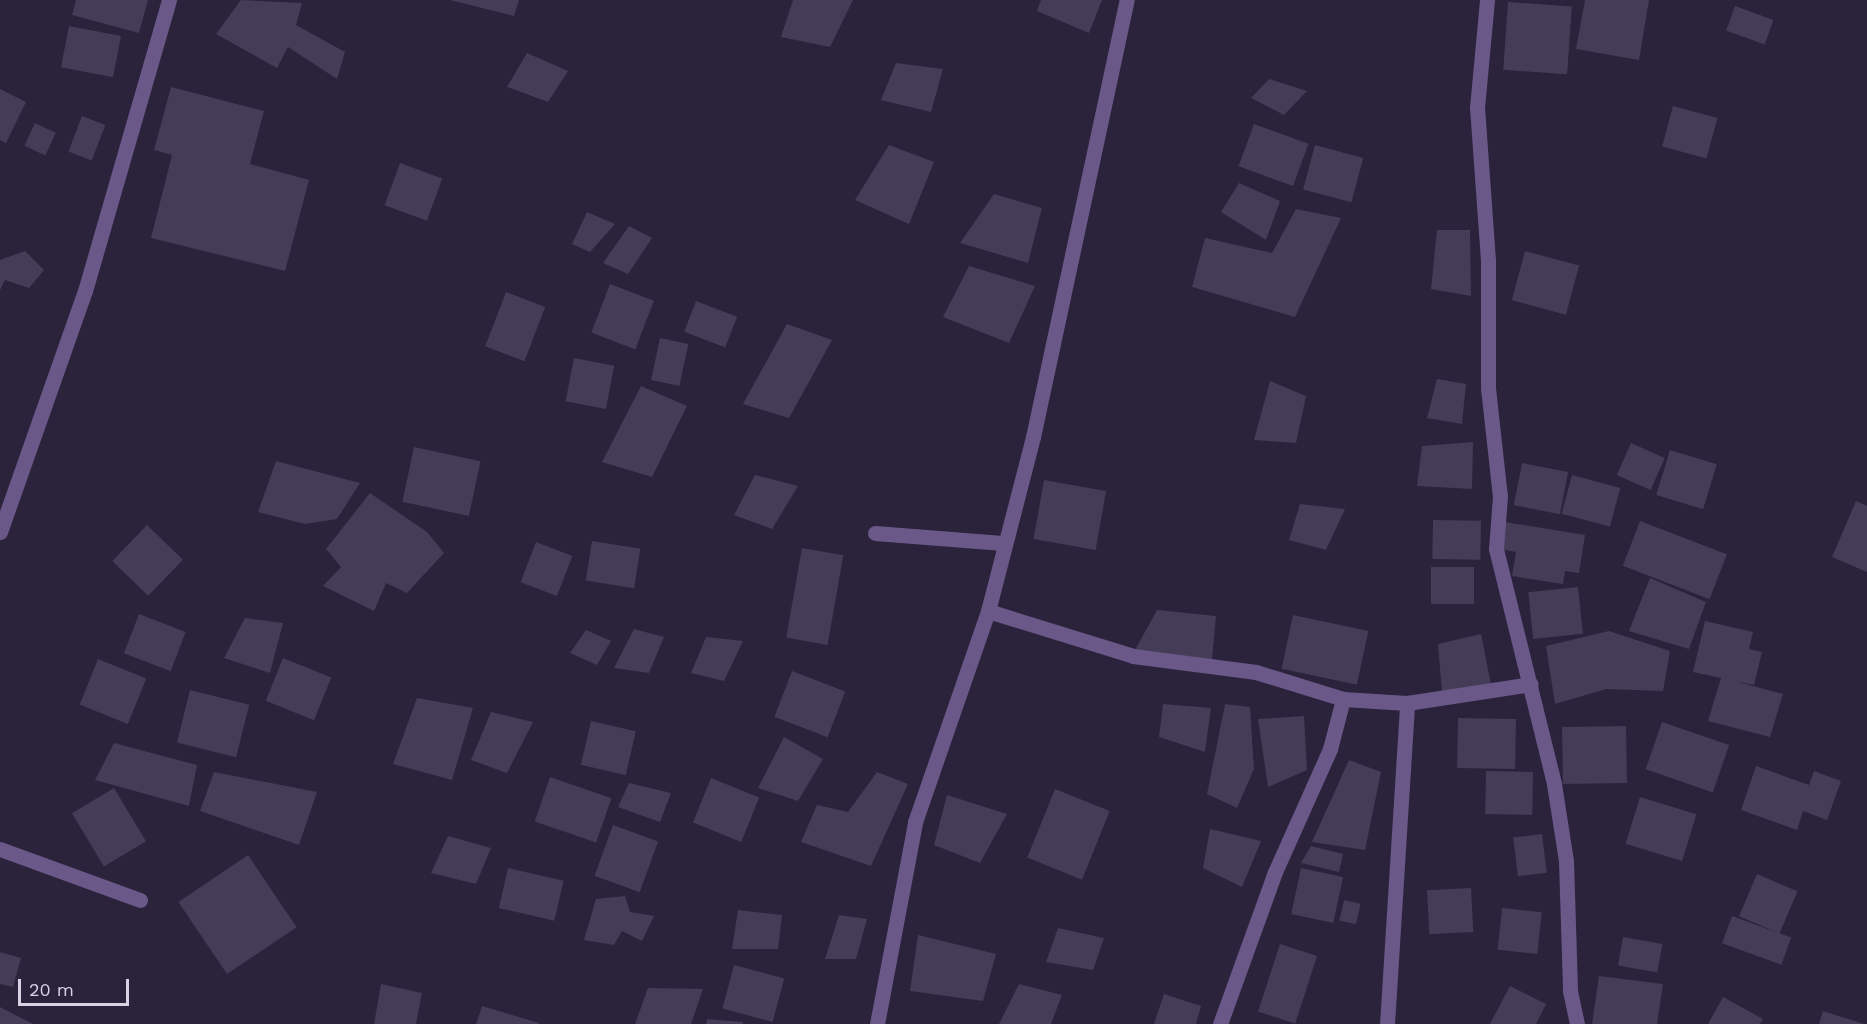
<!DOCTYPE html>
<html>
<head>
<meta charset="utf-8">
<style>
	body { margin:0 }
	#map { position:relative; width:1867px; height:1024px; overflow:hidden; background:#2b223b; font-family:"Work Sans",sans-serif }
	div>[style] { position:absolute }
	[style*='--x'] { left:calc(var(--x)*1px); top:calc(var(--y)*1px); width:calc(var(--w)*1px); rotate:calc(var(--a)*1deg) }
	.building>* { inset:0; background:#453c57; transform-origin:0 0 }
	.minor>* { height:15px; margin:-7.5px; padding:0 7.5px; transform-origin:7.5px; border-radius:7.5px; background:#695888 }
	span { translate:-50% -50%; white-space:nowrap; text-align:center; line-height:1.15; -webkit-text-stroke:4.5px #2b223b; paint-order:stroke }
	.scale { position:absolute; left:18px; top:979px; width:111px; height:27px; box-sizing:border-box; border:3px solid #d8d3e4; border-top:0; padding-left:8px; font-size:18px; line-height:21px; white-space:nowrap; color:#d8d3e4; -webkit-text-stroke:4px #2b223b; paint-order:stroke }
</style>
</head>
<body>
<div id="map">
	<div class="building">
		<i style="clip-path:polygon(76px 0,148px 0,139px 33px,72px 15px)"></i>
		<i style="clip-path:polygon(241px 0,302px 3px,296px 25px,345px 52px,337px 79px,288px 47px,277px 68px,216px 34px)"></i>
		<i style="clip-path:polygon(450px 0,519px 0,514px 16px)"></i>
		<i style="clip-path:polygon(793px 0,853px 0,830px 47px,781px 37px)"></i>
		<i style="clip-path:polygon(1041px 0,1102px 0,1089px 33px,1037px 11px)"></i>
		<i style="clip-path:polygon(1585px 0,1649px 0,1639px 60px,1576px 49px)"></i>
		<i style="left:1508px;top:2px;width:64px;height:68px;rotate:4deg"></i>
		<i style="left:1735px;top:6px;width:41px;height:26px;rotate:20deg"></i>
		<i style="left:69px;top:26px;width:53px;height:42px;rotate:11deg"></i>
		<i style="clip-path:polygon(527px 53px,568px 71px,548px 102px,507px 87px)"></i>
		<i style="clip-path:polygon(896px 63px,943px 69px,931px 112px,881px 100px)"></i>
		<i style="clip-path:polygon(1269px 79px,1307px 91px,1284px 115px,1251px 98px)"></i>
		<i style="clip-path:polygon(171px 87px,264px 111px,250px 164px,309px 180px,285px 271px,151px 238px,172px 155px,154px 150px)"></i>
		<i style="clip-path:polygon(0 89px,26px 102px,6px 143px,0 140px)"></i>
		<i style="left:1673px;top:106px;width:46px;height:42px;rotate:15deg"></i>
		<i style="left:82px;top:116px;width:25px;height:38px;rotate:21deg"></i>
		<i style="left:35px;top:123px;width:23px;height:25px;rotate:25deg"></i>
		<i style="left:1254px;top:124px;width:58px;height:45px;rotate:20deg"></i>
		<i style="clip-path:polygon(889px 145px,934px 162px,909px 224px,855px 200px)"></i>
		<i style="left:1315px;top:145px;width:50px;height:46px;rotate:15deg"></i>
		<i style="left:400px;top:163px;width:45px;height:45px;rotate:20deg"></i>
		<i style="clip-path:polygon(1239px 183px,1280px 201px,1266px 240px,1221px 212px)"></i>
		<i style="clip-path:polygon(994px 194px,1042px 208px,1028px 263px,960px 243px)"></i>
		<i style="clip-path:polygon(1296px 209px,1341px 218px,1295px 317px,1192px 287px,1205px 238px,1272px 253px)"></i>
		<i style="clip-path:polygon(587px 212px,615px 224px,590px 252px,572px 244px)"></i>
		<i style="clip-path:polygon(629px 226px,652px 238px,628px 274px,603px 263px)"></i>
		<i style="clip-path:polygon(1437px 230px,1470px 230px,1471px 296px,1431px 289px)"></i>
		<i style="clip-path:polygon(25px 251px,44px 270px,29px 288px,5px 280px,0 290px,0 260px)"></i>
		<i style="left:1525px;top:251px;width:56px;height:51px;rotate:15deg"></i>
		<i style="clip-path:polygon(969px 266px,1035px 286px,1009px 343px,943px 317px)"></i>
		<i style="left:610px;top:284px;width:47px;height:52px;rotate:21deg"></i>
		<i style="left:506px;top:292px;width:42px;height:58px;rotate:21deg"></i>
		<i style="left:696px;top:301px;width:44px;height:33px;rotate:21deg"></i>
		<i style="clip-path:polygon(787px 324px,832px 340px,789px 418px,743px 404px)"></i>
		<i style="left:660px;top:338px;width:29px;height:43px;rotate:12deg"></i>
		<i style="left:574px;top:358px;width:41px;height:44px;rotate:11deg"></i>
		<i style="clip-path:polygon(1437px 379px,1466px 384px,1462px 424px,1427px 418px)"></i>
		<i style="clip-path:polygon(1270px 381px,1306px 396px,1296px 443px,1254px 440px)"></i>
		<i style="clip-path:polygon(641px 386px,687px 406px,652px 477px,602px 462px)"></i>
		<i style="clip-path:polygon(1473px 442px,1472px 489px,1417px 486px,1422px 446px)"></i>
		<i style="left:1631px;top:443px;width:37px;height:35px;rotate:24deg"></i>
		<i style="left:414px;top:447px;width:68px;height:56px;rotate:12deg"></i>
		<i style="left:1670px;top:450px;width:49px;height:47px;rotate:17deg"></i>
		<i style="clip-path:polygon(276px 461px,360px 483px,337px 519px,305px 524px,258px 512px)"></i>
		<i style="left:1522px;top:463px;width:47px;height:43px;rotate:11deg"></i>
		<i style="clip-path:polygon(755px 475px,798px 486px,772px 529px,734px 515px)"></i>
		<i style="left:1572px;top:475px;width:50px;height:40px;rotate:15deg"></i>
		<i style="left:1044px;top:480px;width:63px;height:60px;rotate:10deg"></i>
		<i style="clip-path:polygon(370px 493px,427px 532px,444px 553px,407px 593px,386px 583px,374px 611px,323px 586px,341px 567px,326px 549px)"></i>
		<i style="clip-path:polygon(1856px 501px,1867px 506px,1867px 572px,1832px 557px)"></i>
		<i style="clip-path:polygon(1300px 504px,1345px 509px,1326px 550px,1289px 540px)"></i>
		<i style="left:1433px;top:520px;width:48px;height:39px;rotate:1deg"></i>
		<i style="left:1640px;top:521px;width:93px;height:48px;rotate:21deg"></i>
		<i style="clip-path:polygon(1505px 522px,1585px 535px,1579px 573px,1565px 571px,1563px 584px,1512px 576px,1516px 552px,1500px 549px)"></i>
		<i style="left:147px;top:525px;width:50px;height:50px;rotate:44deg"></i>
		<i style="left:592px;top:541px;width:49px;height:40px;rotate:9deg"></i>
		<i style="left:536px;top:542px;width:39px;height:43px;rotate:21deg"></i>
		<i style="left:802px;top:548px;width:42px;height:91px;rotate:10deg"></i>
		<i style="left:1474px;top:567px;width:37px;height:43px;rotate:90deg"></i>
		<i style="clip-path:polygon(1650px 578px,1706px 602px,1689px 649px,1629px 631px)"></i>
		<i style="left:1578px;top:587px;width:47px;height:50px;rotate:84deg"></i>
		<i style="clip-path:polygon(1157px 610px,1216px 616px,1212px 660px,1135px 650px)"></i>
		<i style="left:139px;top:614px;width:50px;height:42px;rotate:21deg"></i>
		<i style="left:1293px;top:615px;width:77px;height:55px;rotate:12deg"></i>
		<i style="clip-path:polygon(245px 618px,283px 623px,270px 673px,224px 658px)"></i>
		<i style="clip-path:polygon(1705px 621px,1753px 632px,1749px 649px,1762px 652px,1754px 685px,1734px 681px,1783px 694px,1770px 737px,1708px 721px,1721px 678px,1693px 672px)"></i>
		<i style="clip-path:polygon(634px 629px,664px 637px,649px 673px,614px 668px)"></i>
		<i style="clip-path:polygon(586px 630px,611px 641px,597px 665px,570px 653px)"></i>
		<i style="clip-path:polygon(1609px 631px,1670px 651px,1663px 691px,1606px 689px,1555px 704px,1546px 646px)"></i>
		<i style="clip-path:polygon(1481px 634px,1491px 684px,1442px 692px,1438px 644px)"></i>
		<i style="clip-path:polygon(706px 637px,743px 641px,724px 681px,691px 673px)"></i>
		<i style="left:283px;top:658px;width:52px;height:46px;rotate:22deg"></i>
		<i style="left:98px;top:659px;width:52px;height:49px;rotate:22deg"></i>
		<i style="left:792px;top:671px;width:57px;height:49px;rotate:21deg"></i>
		<i style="left:190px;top:690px;width:61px;height:54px;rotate:14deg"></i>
		<i style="clip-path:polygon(417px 698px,473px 708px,452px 780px,393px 764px)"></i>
		<i style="clip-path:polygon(1163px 704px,1211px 708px,1205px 752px,1159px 737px)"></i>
		<i style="clip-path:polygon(1225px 704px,1250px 707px,1254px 769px,1237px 808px,1207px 794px)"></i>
		<i style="clip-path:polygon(491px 712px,533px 722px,507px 773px,471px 760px)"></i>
		<i style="clip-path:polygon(1304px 716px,1307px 770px,1268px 787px,1258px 719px)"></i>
		<i style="left:1458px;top:718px;width:58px;height:50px;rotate:1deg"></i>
		<i style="left:591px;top:721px;width:46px;height:45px;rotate:13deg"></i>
		<i style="left:1662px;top:722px;width:71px;height:50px;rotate:19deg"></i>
		<i style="left:1626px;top:726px;width:57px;height:64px;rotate:89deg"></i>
		<i style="clip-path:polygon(784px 737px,823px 759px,798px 801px,758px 788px)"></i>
		<i style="clip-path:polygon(114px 743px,197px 765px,189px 806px,95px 780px)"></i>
		<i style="clip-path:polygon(1349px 760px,1381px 772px,1365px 850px,1312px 842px)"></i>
		<i style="clip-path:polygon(1756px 766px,1809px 785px,1814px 771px,1841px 781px,1827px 820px,1803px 811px,1797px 830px,1741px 810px)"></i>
		<i style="left:1486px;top:771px;width:47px;height:43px;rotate:1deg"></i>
		<i style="clip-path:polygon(214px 772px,317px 792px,299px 845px,200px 811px)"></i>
		<i style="clip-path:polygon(877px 772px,908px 784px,871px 866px,801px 842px,817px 805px,848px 812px)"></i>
		<i style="left:550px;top:777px;width:65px;height:47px;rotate:19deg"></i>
		<i style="left:711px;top:778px;width:52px;height:48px;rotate:22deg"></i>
		<i style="clip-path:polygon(629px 783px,671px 793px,660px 822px,618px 807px)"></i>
		<i style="left:114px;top:788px;width:62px;height:49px;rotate:59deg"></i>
		<i style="left:1055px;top:789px;width:59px;height:74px;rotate:22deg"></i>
		<i style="clip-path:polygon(947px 795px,1007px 814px,980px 863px,934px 845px)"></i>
		<i style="left:1640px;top:797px;width:59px;height:49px;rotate:17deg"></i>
		<i style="left:613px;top:825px;width:48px;height:54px;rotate:20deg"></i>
		<i style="clip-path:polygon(1210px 829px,1261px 841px,1242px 887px,1203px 868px)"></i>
		<i style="left:1542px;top:834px;width:39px;height:29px;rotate:83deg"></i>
		<i style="clip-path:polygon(448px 836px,491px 848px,476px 884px,431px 873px)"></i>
		<i style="clip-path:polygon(1311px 846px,1343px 854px,1339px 872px,1301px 863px)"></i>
		<i style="left:248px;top:855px;width:87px;height:84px;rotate:56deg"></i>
		<i style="left:508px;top:868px;width:57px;height:41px;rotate:13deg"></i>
		<i style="left:1301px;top:868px;width:43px;height:47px;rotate:12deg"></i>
		<i style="left:1757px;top:874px;width:44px;height:46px;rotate:23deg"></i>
		<i style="left:1471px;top:888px;width:44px;height:44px;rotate:87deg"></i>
		<i style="clip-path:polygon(625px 896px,630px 912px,654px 916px,642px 941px,622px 931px,614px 945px,584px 940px,596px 899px)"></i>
		<i style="left:1344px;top:900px;width:17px;height:21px;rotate:13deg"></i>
		<i style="left:1502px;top:908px;width:40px;height:42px;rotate:6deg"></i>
		<i style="clip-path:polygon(738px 910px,782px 915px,778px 949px,732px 949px)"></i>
		<i style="clip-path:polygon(839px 915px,867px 919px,856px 959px,825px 959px)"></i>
		<i style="left:1732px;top:916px;width:63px;height:29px;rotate:20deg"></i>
		<i style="clip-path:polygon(1058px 928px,1104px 938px,1093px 970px,1046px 962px)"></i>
		<i style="clip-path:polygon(918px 935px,996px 954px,983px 1001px,910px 991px)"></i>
		<i style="left:1623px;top:937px;width:40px;height:29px;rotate:10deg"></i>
		<i style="left:1280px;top:944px;width:39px;height:71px;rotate:18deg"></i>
		<i style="clip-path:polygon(0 952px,21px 958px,13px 987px,0 984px)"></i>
		<i style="left:734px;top:965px;width:52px;height:45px;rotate:15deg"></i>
		<i style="clip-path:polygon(1599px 976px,1663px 984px,1657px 1024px,1592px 1024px)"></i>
		<i style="clip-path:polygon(381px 984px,422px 993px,416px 1024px,374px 1024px)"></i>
		<i style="clip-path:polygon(1019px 984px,1062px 995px,1051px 1024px,999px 1024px)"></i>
		<i style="clip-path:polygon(1510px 986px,1546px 1004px,1536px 1024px,1490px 1024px)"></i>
		<i style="clip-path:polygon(648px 988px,703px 989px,691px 1024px,635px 1024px)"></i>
		<i style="clip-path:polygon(1164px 994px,1201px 1006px,1196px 1024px,1154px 1024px)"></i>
		<i style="clip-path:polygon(1723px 997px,1763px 1019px,1760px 1024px,1708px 1024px)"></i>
		<i style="clip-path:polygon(482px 1006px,539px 1023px,539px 1024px,476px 1024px)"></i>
		<i style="clip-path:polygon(0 1007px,33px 1024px,0 1024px)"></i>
		<i style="clip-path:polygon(1823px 1011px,1864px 1024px,1819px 1024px)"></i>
		<i style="clip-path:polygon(707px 1019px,743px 1022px,743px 1024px,706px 1024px)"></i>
	</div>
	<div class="minor">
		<i style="--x:1487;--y:0;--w:107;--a:95.3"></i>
		<i style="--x:1477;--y:107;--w:153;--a:85.9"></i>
		<i style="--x:1488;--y:260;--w:128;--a:90"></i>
		<i style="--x:1488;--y:388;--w:109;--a:83.7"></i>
		<i style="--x:1500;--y:496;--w:53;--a:94.3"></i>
		<i style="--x:1496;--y:549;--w:242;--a:76.1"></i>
		<i style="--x:1554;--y:784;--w:78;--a:81.1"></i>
		<i style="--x:1566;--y:861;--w:130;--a:88.2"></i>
		<i style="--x:1570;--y:991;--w:34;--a:78"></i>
		<i style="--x:0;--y:532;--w:256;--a:-70.6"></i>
		<i style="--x:85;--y:291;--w:303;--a:-73.9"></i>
		<i style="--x:875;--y:533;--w:128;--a:4.5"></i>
		<i style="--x:988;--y:611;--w:152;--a:17.2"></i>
		<i style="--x:1133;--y:656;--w:124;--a:7.4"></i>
		<i style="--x:1256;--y:672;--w:91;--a:17.2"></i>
		<i style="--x:0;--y:849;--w:149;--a:20"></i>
		<i style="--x:877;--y:1024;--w:206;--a:-79.3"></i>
		<i style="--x:915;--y:822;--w:223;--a:-70.9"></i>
		<i style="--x:988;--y:611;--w:180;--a:-75.5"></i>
		<i style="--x:1033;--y:437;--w:447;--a:-77.9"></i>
		<i style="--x:1220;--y:1024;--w:162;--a:-70.1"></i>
		<i style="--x:1275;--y:872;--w:135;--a:-65.9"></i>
		<i style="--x:1330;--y:749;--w:52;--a:-75.4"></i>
		<i style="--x:1343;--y:699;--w:64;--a:3.6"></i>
		<i style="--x:1407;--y:703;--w:125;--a:-8.7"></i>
		<i style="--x:1387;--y:1024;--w:322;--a:-86.4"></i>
	</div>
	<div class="scale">20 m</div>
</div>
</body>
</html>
